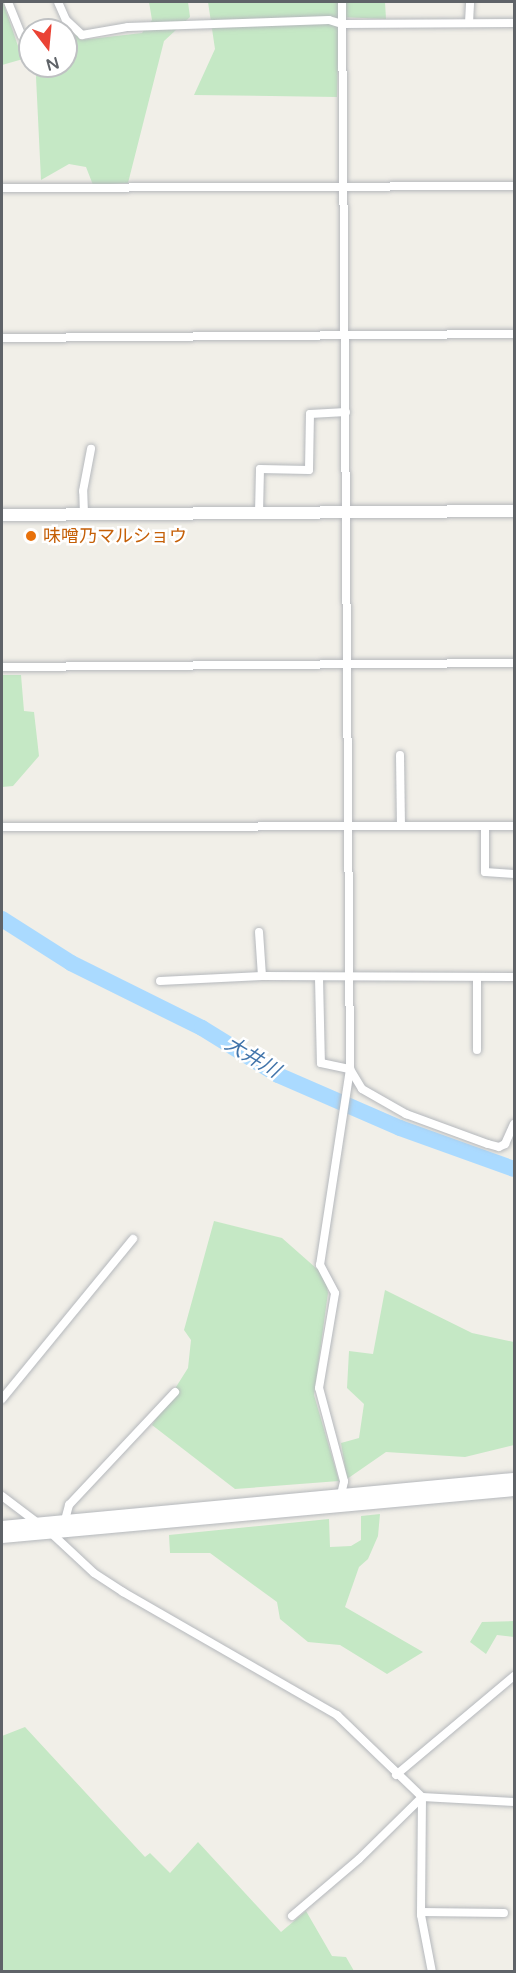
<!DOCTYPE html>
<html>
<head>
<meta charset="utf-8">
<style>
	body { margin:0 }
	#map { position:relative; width:516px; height:1973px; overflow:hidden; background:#f1efe8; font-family:"Varela Round","Noto Sans JP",sans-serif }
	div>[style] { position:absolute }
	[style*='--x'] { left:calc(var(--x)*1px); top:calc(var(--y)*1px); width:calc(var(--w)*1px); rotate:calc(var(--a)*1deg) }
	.green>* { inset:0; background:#c5e8c5 }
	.river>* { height:16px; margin:-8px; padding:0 8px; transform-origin:8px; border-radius:8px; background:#aadaff }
	.roads { filter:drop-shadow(0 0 2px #b5b8bc) drop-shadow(0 0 2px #b5b8bc) }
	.street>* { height:8px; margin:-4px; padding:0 4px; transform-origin:4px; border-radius:4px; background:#fff }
	.secondary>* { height:12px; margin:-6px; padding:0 6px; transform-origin:6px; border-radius:6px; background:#fff }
	.dots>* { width:16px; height:16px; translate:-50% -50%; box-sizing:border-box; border:3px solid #fff; border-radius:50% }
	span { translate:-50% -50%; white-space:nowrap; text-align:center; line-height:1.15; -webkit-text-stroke:5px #fff; paint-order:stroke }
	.food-label { font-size:18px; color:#c56008 }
	.left { translate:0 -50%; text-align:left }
	.water-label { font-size:20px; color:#4174aa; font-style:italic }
	.frame { position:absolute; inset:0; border:3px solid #5f6368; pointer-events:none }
	.north { position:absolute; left:18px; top:18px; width:60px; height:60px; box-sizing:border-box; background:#fff; border:2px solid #bfc1c3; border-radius:50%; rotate:164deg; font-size:16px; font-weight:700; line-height:24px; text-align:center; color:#5f6368 }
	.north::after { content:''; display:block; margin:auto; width:21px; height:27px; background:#ea4335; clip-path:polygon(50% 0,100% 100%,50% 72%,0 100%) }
</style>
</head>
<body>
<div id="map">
	<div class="green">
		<i style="clip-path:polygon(3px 2px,18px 46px,30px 41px,30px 57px,2px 65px)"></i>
		<i style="clip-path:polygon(149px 2px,188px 2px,190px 17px,164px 41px,128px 183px,93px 185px,86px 167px,69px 164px,41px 180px,36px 77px,38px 66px,66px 66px,66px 30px,57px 30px,67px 26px,81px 40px,142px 33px,152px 20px)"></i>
		<i style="clip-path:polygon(208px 2px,385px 2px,386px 19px,339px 17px,337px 97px,194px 95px,215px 49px)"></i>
		<i style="clip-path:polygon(2px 675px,21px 675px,24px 711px,34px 712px,39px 756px,13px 786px,2px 787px)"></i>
		<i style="clip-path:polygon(214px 1221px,282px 1238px,325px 1276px,328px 1293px,314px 1395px,339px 1481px,235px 1489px,152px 1425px,188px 1368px,191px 1340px,184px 1330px)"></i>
		<i style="clip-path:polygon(385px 1290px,472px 1333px,514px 1342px,514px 1445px,465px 1457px,386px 1452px,347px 1479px,341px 1443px,359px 1438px,364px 1404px,347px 1388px,349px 1351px,373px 1354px)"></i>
		<i style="clip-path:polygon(380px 1514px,378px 1536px,368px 1559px,359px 1567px,345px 1607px,423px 1652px,387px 1674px,340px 1645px,308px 1642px,280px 1619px,277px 1602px,210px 1553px,170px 1553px,169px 1535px,329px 1519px,330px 1547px,351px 1546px,361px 1540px,361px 1516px)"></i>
		<i style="clip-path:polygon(514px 1621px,514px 1637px,497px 1635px,486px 1654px,470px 1642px,482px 1622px)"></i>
		<i style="clip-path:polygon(25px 1727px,145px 1857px,150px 1853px,170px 1873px,198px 1842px,281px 1932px,306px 1911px,332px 1956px,346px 1957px,354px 1971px,2px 1971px,2px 1736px)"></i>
	</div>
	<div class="river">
		<i style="--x:2;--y:919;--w:82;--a:32.5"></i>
		<i style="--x:71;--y:963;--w:146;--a:26.4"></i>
		<i style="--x:202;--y:1028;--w:89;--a:31.7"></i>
		<i style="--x:278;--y:1075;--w:133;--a:23.5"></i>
		<i style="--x:400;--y:1128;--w:121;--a:19.8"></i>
	</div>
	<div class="roads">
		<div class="street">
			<i style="--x:8;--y:2;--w:37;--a:68"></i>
			<i style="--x:58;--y:2;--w:20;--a:66"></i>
			<i style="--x:66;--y:20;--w:22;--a:43"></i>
			<i style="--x:82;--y:35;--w:47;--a:-9.9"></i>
			<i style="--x:128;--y:27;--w:201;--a:-2"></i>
			<i style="--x:329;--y:20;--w:14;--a:17"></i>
			<i style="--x:342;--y:24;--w:172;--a:-0.3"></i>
			<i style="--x:469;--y:23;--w:21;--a:-87"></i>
			<i style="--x:2;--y:188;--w:512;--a:-0.22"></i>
			<i style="--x:2;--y:338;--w:512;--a:-0.45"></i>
			<i style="--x:259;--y:513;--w:44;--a:-88.7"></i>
			<i style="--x:260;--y:469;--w:49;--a:1.2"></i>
			<i style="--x:309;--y:470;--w:56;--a:-89"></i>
			<i style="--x:310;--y:414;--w:36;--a:-3"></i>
			<i style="--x:84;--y:514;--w:23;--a:-92"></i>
			<i style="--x:83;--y:491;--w:43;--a:-79.2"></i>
			<i style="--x:2;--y:667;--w:512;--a:-0.45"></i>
			<i style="--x:400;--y:755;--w:71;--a:89.2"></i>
			<i style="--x:485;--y:826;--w:46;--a:90"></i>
			<i style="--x:485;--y:872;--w:29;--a:4"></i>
			<i style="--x:2;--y:827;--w:512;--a:-0.11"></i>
			<i style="--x:259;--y:932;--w:44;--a:86.1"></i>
			<i style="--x:477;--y:977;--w:73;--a:90"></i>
			<i style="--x:319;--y:978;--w:85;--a:88.7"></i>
			<i style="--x:321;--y:1063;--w:30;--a:12"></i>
			<i style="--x:350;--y:1069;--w:23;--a:59"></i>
			<i style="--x:362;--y:1089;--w:51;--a:29.6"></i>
			<i style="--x:406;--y:1114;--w:87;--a:20.1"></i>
			<i style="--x:488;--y:1144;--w:11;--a:15"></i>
			<i style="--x:499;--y:1147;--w:7;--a:-27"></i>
			<i style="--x:505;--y:1144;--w:22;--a:-66"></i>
			<i style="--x:160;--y:981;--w:102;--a:-2.8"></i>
			<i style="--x:262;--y:976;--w:252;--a:0.2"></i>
			<i style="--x:2;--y:1399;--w:207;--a:-50.7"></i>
			<i style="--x:2;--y:1496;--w:46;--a:37.1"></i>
			<i style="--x:340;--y:1499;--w:18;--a:-77"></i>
			<i style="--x:344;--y:1481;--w:96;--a:-105"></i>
			<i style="--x:319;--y:1388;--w:96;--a:-80.4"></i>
			<i style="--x:335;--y:1293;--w:32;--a:-118"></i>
			<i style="--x:320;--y:1265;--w:198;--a:-81.3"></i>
			<i style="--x:350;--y:1069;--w:1067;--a:-90.43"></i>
			<i style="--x:65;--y:1520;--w:16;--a:-75"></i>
			<i style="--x:69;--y:1505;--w:155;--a:-46.8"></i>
			<i style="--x:50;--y:1532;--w:60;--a:43"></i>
			<i style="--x:94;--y:1573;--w:35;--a:33"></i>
			<i style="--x:123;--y:1592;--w:247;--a:29.9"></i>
			<i style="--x:337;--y:1715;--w:118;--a:44"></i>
			<i style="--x:422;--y:1797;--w:92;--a:3.1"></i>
			<i style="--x:396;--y:1775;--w:154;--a:-40"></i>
			<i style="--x:422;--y:1797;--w:118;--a:90.5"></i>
			<i style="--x:421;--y:1915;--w:58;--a:79.1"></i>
			<i style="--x:421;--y:1912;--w:83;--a:0.7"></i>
			<i style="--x:292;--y:1916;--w:88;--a:-40.4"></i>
			<i style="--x:359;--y:1859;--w:88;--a:-44.5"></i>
		</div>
		<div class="secondary">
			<i style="--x:2;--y:515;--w:512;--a:-0.45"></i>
			<i style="--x:2;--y:1527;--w:514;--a:-5.36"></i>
			<i style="--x:2;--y:1537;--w:514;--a:-5.24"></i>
		</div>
	</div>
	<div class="dots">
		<i style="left:31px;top:536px;background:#e8710a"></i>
	</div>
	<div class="food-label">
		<span class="left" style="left:43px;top:536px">味噌乃マルショウ</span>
	</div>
	<div class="water-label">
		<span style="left:252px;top:1058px;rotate:31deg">大井川</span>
	</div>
	<div class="frame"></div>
	<div class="north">N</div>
</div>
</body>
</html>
